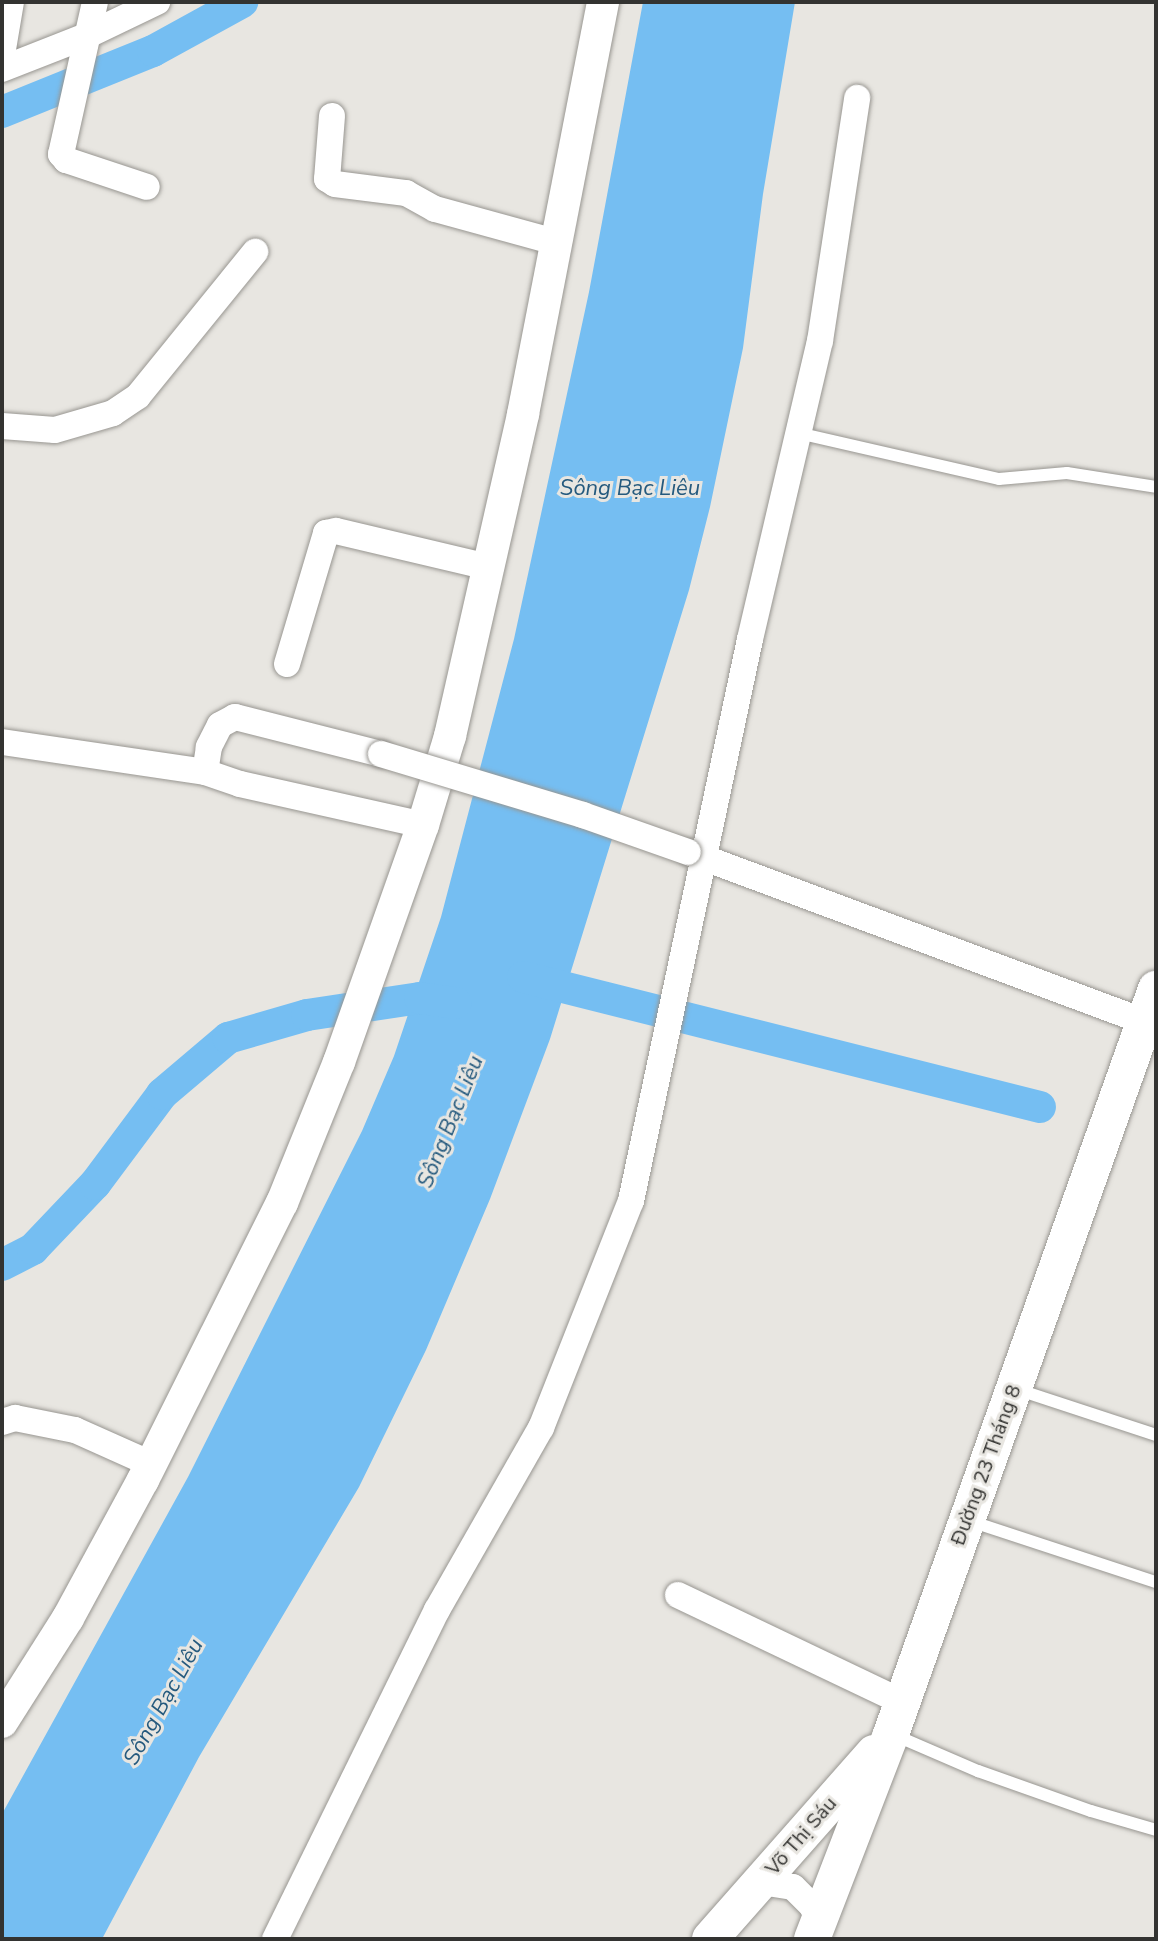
<!DOCTYPE html>
<html>
<head>
<meta charset="utf-8">
<style>
	body { margin:0 }
	#map { position:relative; width:1158px; height:1941px; overflow:hidden; background:#e8e6e1; font-family:"Nunito Sans",sans-serif }
	div>[style] { position:absolute }
	[style*='--x'] { left:calc(var(--x)*1px); top:calc(var(--y)*1px); width:calc(var(--w)*1px); rotate:calc(var(--a)*1deg) }
	.water>* { inset:0; background:#75bef2 }
	.canal>* { height:32px; margin:-16px; padding:0 16px; transform-origin:16px; border-radius:16px; background:#75bef2 }
	.roads { filter:drop-shadow(0 0 2px #989691) drop-shadow(0 0 2px #989691) }
	.service>* { height:12px; margin:-6px; padding:0 6px; transform-origin:6px; border-radius:6px; background:#fff }
	.minor>* { height:26px; margin:-13px; padding:0 13px; transform-origin:13px; border-radius:13px; background:#fff }
	.tertiary>* { height:32px; margin:-16px; padding:0 16px; transform-origin:16px; border-radius:16px; background:#fff }
	.secondary>* { height:36px; margin:-18px; padding:0 18px; transform-origin:18px; border-radius:18px; background:#fff }
	.bridges { filter:drop-shadow(0 0 2px #989691) drop-shadow(0 0 2px #989691) }
	.minor-bridge>* { height:26px; margin:-13px; padding:0 13px; transform-origin:13px; border-radius:13px; background:#fff }
	span { translate:-50% -50%; white-space:nowrap; text-align:center; line-height:1.15; -webkit-text-stroke:6px #e8e6e1; paint-order:stroke }
	.street-label { font-size:20px; color:#333331 }
	.water-label { font-size:22px; color:#255a7e; font-style:italic }
	.frame { position:absolute; inset:0; border:4px solid #333331; pointer-events:none }
</style>
</head>
<body>
<div id="map">
	<div class="water">
		<i style="clip-path:polygon(643px 2px,795px 2px,763px 194px,743px 348px,710px 507px,689px 590px,550px 1039px,490px 1199px,426px 1350px,359px 1487px,199px 1757px,102px 1939px,2px 1939px,2px 1814px,188px 1477px,362px 1131px,394px 1056px,441px 917px,514px 639px,589px 292px)"></i>
	</div>
	<div class="canal">
		<i style="--x:2;--y:112;--w:163;--a:-22"></i>
		<i style="--x:153;--y:51;--w:102;--a:-28.8"></i>
		<i style="--x:523;--y:977;--w:533;--a:14.11"></i>
		<i style="--x:2;--y:1265;--w:35;--a:-27"></i>
		<i style="--x:33;--y:1249;--w:90;--a:-46.4"></i>
		<i style="--x:95;--y:1184;--w:112;--a:-53.3"></i>
		<i style="--x:162;--y:1094;--w:87;--a:-40.3"></i>
		<i style="--x:228;--y:1038;--w:82;--a:-16.2"></i>
		<i style="--x:307;--y:1015;--w:114;--a:-8.6"></i>
		<i style="--x:420;--y:998;--w:36;--a:8"></i>
	</div>
	<div class="roads">
		<div class="service">
			<i style="--x:798;--y:433;--w:206;--a:12.9"></i>
			<i style="--x:999;--y:479;--w:68;--a:-5"></i>
			<i style="--x:1067;--y:473;--w:90;--a:8.9"></i>
			<i style="--x:1016;--y:1389;--w:147;--a:18.2"></i>
			<i style="--x:970;--y:1521;--w:196;--a:18.2"></i>
			<i style="--x:892;--y:1734;--w:94;--a:23.3"></i>
			<i style="--x:978;--y:1771;--w:120;--a:19.5"></i>
			<i style="--x:1091;--y:1811;--w:68;--a:16.3"></i>
		</div>
		<div class="minor">
			<i style="--x:95;--y:2;--w:156;--a:102.6"></i>
			<i style="--x:61;--y:154;--w:8;--a:50"></i>
			<i style="--x:66;--y:160;--w:85;--a:18.4"></i>
			<i style="--x:2;--y:55;--w:54;--a:-80.4"></i>
			<i style="--x:2;--y:69;--w:90;--a:-21.4"></i>
			<i style="--x:86;--y:36;--w:79;--a:-25.6"></i>
			<i style="--x:332;--y:116;--w:63;--a:94.5"></i>
			<i style="--x:327;--y:179;--w:9;--a:32"></i>
			<i style="--x:335;--y:184;--w:72;--a:7.2"></i>
			<i style="--x:406;--y:193;--w:33;--a:29"></i>
			<i style="--x:435;--y:209;--w:125;--a:15.3"></i>
			<i style="--x:2;--y:426;--w:53;--a:4.3"></i>
			<i style="--x:55;--y:430;--w:60;--a:-16.3"></i>
			<i style="--x:113;--y:413;--w:30;--a:-34"></i>
			<i style="--x:138;--y:396;--w:186;--a:-50.9"></i>
			<i style="--x:287;--y:664;--w:137;--a:-73.4"></i>
			<i style="--x:326;--y:533;--w:10;--a:-11"></i>
			<i style="--x:336;--y:531;--w:156;--a:13.3"></i>
			<i style="--x:2;--y:742;--w:205;--a:8.4"></i>
			<i style="--x:381;--y:754;--w:151;--a:-165.8"></i>
			<i style="--x:235;--y:717;--w:17;--a:152"></i>
			<i style="--x:220;--y:725;--w:25;--a:117"></i>
			<i style="--x:209;--y:747;--w:25;--a:99"></i>
			<i style="--x:205;--y:772;--w:37;--a:19"></i>
			<i style="--x:240;--y:784;--w:188;--a:12.6"></i>
			<i style="--x:691;--y:853;--w:496;--a:20.4"></i>
			<i style="--x:2;--y:1422;--w:14;--a:-17"></i>
			<i style="--x:15;--y:1418;--w:61;--a:11.3"></i>
			<i style="--x:75;--y:1430;--w:83;--a:24.1"></i>
			<i style="--x:678;--y:1595;--w:248;--a:25.5"></i>
			<i style="--x:761;--y:1882;--w:32;--a:9"></i>
			<i style="--x:793;--y:1887;--w:27;--a:45"></i>
			<i style="--x:812;--y:1906;--w:17;--a:66"></i>
			<i style="--x:275;--y:1939;--w:367;--a:-63.8"></i>
			<i style="--x:437;--y:1610;--w:210;--a:-60.3"></i>
			<i style="--x:541;--y:1428;--w:244;--a:-68.4"></i>
			<i style="--x:631;--y:1201;--w:574;--a:-78.04"></i>
			<i style="--x:750;--y:639;--w:306;--a:-76.8"></i>
			<i style="--x:820;--y:341;--w:246;--a:-81.3"></i>
		</div>
		<div class="tertiary">
			<i style="--x:2;--y:1722;--w:123;--a:-57.6"></i>
			<i style="--x:68;--y:1618;--w:157;--a:-61.5"></i>
			<i style="--x:143;--y:1480;--w:310;--a:-63.4"></i>
			<i style="--x:282;--y:1203;--w:152;--a:-68"></i>
			<i style="--x:339;--y:1062;--w:251;--a:-70.5"></i>
			<i style="--x:423;--y:825;--w:93;--a:-73.1"></i>
			<i style="--x:450;--y:736;--w:330;--a:-77.2"></i>
			<i style="--x:523;--y:414;--w:420;--a:-79"></i>
		</div>
		<div class="secondary">
			<i style="--x:710;--y:1939;--w:248;--a:-48.6"></i>
			<i style="--x:812;--y:1939;--w:220;--a:-68.9"></i>
			<i style="--x:891;--y:1734;--w:791;--a:-70.42"></i>
		</div>
	</div>
	<div class="bridges">
		<div class="minor-bridge">
			<i style="--x:381;--y:754;--w:211;--a:16.8"></i>
			<i style="--x:583;--y:815;--w:111;--a:19.4"></i>
		</div>
	</div>
	<div class="street-label">
		<span style="left:986px;top:1465px;rotate:-70deg">Đường 23 Tháng 8</span>
		<span style="left:801px;top:1836px;rotate:-49deg">Võ Thị Sáu</span>
	</div>
	<div class="water-label">
		<span style="left:630px;top:489px">Sông Bạc Liêu</span>
		<span style="left:451px;top:1122px;rotate:-68deg">Sông Bạc Liêu</span>
		<span style="left:164px;top:1702px;rotate:-61deg">Sông Bạc Liêu</span>
	</div>
	<div class="frame"></div>
</div>
</body>
</html>
